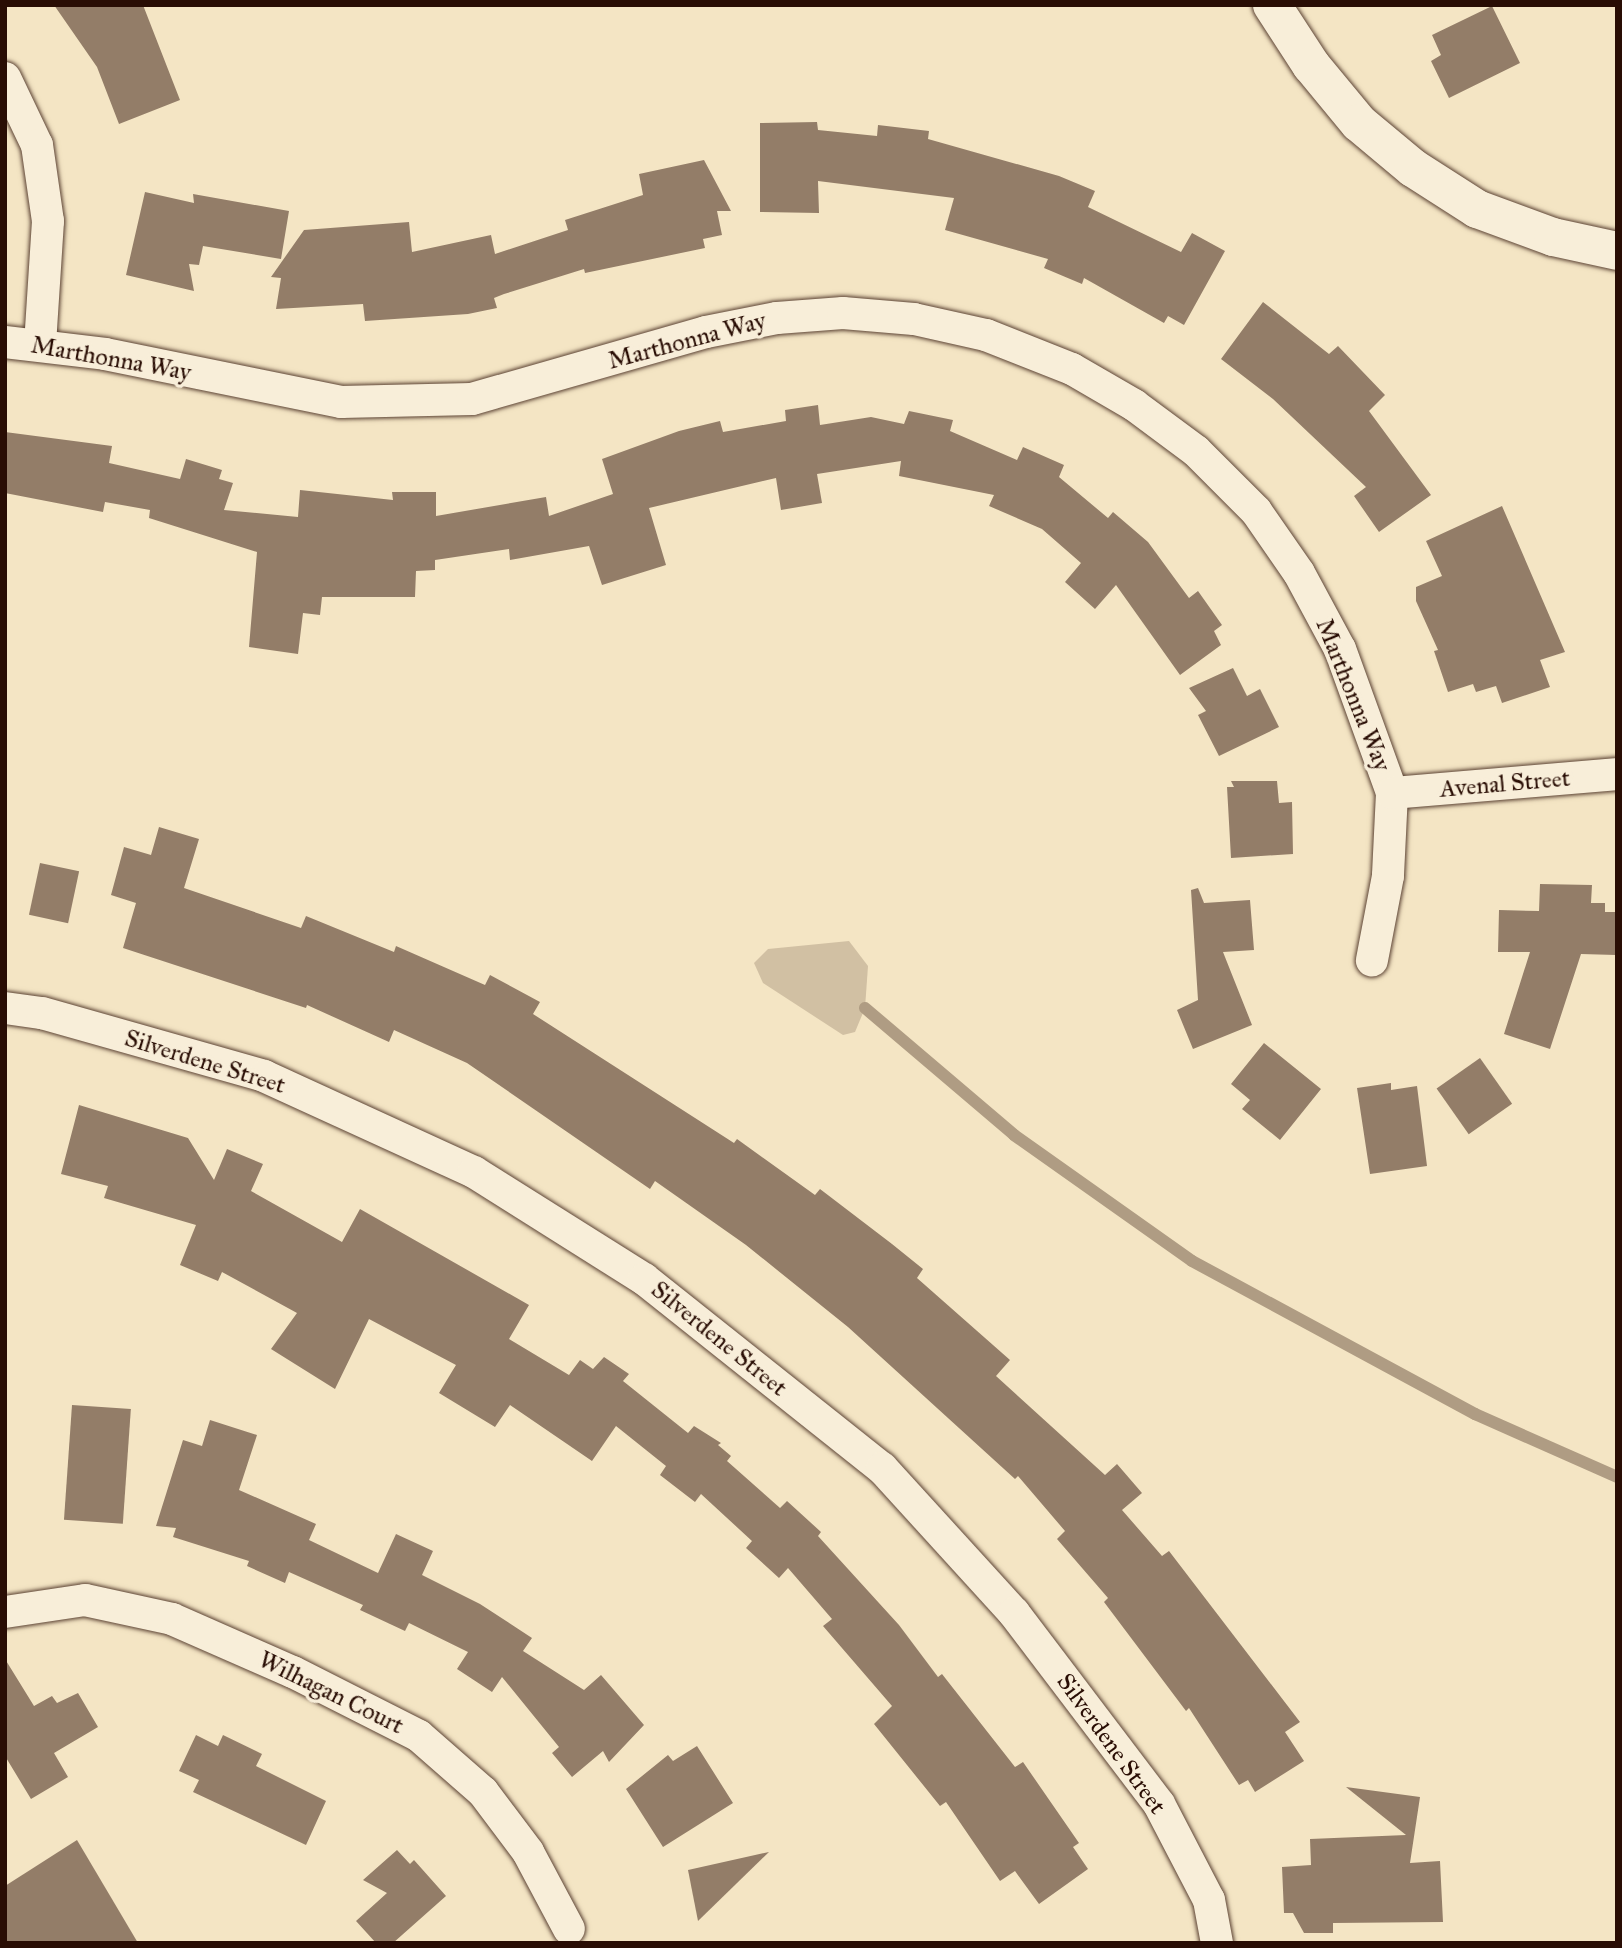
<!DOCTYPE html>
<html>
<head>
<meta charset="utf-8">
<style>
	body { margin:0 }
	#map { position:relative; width:1622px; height:1948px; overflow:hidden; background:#f4e5c4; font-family:"IM FELL Great Primer",serif }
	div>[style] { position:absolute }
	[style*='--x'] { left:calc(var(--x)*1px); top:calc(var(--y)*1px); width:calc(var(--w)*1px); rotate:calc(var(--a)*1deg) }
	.green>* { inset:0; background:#d1c0a3 }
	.stream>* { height:12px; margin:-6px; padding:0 6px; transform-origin:6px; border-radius:6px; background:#af9c83 }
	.building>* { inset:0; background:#937d68; transform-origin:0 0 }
	.roads { filter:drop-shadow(0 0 2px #5c4334) drop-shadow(0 0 2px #5c4334) }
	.street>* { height:32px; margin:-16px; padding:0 16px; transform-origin:16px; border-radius:16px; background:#f8eed9 }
	.secondary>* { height:38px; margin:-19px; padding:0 19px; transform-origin:19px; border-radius:19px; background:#f8eed9 }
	span { translate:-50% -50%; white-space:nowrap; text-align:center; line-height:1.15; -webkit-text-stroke:7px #f8eed9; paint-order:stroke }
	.street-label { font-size:24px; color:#290d04 }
	.frame { position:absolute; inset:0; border:7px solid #290d04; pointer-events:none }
</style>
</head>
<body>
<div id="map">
	<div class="green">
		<i style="clip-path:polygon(849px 941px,868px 966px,865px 1008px,855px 1032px,843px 1035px,763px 983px,754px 963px,768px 949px)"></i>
	</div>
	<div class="stream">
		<i style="--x:865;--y:1008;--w:196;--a:40.4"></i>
		<i style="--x:1014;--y:1135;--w:218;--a:35.3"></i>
		<i style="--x:1192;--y:1261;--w:322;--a:28.4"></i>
		<i style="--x:1475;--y:1414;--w:155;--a:23.9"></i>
	</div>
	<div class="building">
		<i style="clip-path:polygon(54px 5px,143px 5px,180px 100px,119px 124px,97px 67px)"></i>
		<i style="clip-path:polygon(1492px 6px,1520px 63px,1449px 98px,1431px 61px,1441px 55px,1432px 35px)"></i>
		<i style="clip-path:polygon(817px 122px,818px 130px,877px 136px,878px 125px,929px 131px,928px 139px,1059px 176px,1095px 191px,1088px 207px,1181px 252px,1192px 233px,1225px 251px,1184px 325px,1168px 316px,1164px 323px,1084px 278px,1082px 284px,1044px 268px,1048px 259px,945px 230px,954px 198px,818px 181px,819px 213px,760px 212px,760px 123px)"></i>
		<i style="clip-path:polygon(704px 160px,731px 211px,717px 211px,722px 235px,703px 239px,705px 248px,585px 273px,584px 269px,504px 294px,494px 298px,497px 308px,468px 314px,365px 321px,363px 304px,276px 309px,281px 278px,271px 277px,304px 230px,409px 222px,412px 252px,491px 235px,495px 254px,568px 230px,565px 220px,643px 195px,639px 174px)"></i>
		<i style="clip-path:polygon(145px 192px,194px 203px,193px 194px,289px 211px,281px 259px,203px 246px,199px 265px,189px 264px,194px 291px,126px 275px)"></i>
		<i style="clip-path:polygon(1263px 302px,1329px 354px,1338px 346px,1385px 395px,1369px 411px,1431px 495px,1379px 532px,1354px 496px,1366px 487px,1273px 399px,1221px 359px)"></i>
		<i style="clip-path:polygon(818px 405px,820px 425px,871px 417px,904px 424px,909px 411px,953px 420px,950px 431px,1017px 460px,1023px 447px,1064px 465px,1059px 477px,1108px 518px,1113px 512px,1148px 542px,1189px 598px,1198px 591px,1222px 625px,1214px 631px,1221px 645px,1180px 675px,1116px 585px,1095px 609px,1065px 582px,1081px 563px,1042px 529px,989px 506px,994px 495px,899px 476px,901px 461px,817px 474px,822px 503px,781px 510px,776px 478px,649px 508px,666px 565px,602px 585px,589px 546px,510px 560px,509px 549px,435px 560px,435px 570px,416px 571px,415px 597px,322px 597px,320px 615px,303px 613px,298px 654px,249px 647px,257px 552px,149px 518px,150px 510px,105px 502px,103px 512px,5px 493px,5px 432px,112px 446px,109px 463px,180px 479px,186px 459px,222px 470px,219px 479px,233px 483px,224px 510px,298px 517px,300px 490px,393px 500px,392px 492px,436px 492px,436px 516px,546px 497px,549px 516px,613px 494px,602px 459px,679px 431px,720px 421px,723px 432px,786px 421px,785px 410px)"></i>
		<i style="clip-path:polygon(1502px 506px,1565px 652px,1540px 660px,1550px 687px,1502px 703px,1496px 686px,1476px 692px,1473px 684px,1448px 692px,1434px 651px,1438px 650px,1416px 601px,1416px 587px,1442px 576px,1426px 541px)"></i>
		<i style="clip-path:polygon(1233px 668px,1247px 696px,1260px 689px,1279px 727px,1219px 756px,1198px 715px,1206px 711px,1189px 688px)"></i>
		<i style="clip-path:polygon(1231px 781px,1277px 781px,1279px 803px,1292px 802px,1293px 854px,1231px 858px,1227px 787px,1234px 787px)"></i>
		<i style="clip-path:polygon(159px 827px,199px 839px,184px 888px,301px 928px,306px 916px,394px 952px,396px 946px,485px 985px,490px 975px,540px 1002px,533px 1014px,734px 1143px,737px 1139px,815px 1195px,820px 1189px,892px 1244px,923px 1269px,917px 1278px,1010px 1360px,996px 1376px,1105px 1475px,1117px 1464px,1142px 1493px,1122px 1510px,1162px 1556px,1169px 1551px,1300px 1722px,1285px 1732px,1304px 1761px,1255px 1792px,1248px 1780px,1239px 1785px,1189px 1708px,1186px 1711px,1104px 1602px,1108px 1598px,1057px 1539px,1065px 1531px,1018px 1476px,1015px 1479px,848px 1327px,746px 1245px,655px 1181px,650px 1189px,467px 1063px,394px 1030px,389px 1042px,307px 1005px,306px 1008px,123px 948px,136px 903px,111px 895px,124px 847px,151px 855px)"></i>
		<i style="left:40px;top:863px;width:40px;height:53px;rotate:12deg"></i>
		<i style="clip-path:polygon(1540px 884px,1592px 885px,1591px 903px,1605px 903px,1605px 912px,1617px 912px,1616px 955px,1581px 954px,1550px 1049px,1504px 1034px,1530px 952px,1498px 952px,1499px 910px,1539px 911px)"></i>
		<i style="clip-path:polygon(1198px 888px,1204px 903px,1250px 900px,1254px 950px,1223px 952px,1252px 1025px,1193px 1049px,1177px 1010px,1198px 1000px,1191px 890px)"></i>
		<i style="clip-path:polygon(1264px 1043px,1321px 1089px,1280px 1140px,1242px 1109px,1250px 1100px,1231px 1084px)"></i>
		<i style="left:1480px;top:1058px;width:56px;height:53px;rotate:55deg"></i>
		<i style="clip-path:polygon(1391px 1083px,1391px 1090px,1417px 1086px,1427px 1166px,1370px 1174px,1357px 1088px)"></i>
		<i style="clip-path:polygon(79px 1105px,188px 1138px,214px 1180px,227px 1149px,263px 1164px,251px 1191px,342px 1242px,360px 1209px,529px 1305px,509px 1339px,569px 1375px,580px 1360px,593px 1369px,604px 1357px,629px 1374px,623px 1381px,688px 1433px,694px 1426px,721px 1443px,718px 1445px,731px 1456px,727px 1461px,780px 1508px,787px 1501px,821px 1532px,818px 1536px,899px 1625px,938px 1677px,942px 1674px,1015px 1767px,1023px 1762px,1079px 1843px,1073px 1847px,1088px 1869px,1039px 1904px,1015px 1871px,1000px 1881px,946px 1802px,940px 1806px,874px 1724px,892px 1706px,823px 1626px,832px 1619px,788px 1568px,779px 1578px,746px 1548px,752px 1541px,701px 1494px,695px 1502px,660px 1475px,666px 1466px,616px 1426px,592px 1461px,510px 1405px,495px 1427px,439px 1393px,456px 1365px,369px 1319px,335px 1389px,271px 1349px,297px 1313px,222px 1272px,218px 1281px,180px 1265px,196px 1225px,104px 1198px,108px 1186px,61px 1174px)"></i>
		<i style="left:72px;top:1405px;width:59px;height:115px;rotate:4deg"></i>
		<i style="clip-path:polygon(210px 1420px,257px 1435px,239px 1490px,316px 1524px,309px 1540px,378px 1573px,396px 1534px,433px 1551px,422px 1575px,480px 1604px,532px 1638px,523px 1651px,584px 1690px,601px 1675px,644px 1725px,609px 1762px,603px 1751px,572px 1777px,552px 1753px,559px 1747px,502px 1677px,492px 1692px,457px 1669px,468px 1652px,409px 1623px,405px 1631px,360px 1610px,363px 1605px,289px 1572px,285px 1583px,247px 1566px,249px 1561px,173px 1537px,176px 1528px,156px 1526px,183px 1440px,202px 1446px)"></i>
		<i style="clip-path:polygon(5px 1659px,34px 1706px,52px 1696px,57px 1703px,78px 1693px,98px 1727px,54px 1753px,68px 1777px,31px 1799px,5px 1756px)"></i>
		<i style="clip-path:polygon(196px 1735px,218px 1746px,223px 1735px,262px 1754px,256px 1766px,326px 1801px,306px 1845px,193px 1792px,199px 1780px,179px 1771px)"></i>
		<i style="clip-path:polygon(697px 1746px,733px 1803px,663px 1847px,626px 1789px,668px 1755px,673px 1761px)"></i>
		<i style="clip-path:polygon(1346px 1787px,1420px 1797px,1410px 1863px,1440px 1861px,1443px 1922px,1333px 1923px,1333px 1933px,1304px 1933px,1293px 1913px,1284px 1913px,1282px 1867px,1311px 1865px,1310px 1839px,1406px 1835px)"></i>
		<i style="clip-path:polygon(77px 1840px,138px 1943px,5px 1943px,5px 1886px)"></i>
		<i style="clip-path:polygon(397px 1850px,410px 1864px,414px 1860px,446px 1896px,393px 1943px,376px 1943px,356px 1921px,387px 1893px,363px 1880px)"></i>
		<i style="clip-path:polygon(769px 1852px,698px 1921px,688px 1870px)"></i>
	</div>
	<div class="roads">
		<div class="street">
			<i style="--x:5;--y:78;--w:74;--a:64.5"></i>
			<i style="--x:37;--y:145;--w:77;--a:81.8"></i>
			<i style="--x:48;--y:221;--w:124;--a:93.7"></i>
			<i style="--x:5;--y:342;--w:101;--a:6.8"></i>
			<i style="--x:105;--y:354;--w:241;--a:11.5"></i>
			<i style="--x:341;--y:402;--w:131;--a:-1.3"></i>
			<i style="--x:472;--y:399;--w:243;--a:-16"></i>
			<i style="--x:706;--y:332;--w:72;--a:-11.2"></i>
			<i style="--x:777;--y:318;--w:66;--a:-4.3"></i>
			<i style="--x:843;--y:313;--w:71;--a:4.8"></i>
			<i style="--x:914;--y:319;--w:74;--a:12.5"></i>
			<i style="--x:986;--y:335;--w:92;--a:21.6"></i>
			<i style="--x:1072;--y:369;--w:72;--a:30.1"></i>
			<i style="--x:1134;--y:405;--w:77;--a:36.6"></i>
			<i style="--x:1196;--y:451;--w:85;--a:45"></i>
			<i style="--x:1256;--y:511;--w:75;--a:55.3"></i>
			<i style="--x:1299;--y:573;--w:86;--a:61.7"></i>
			<i style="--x:1340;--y:649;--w:153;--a:70.1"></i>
			<i style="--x:1392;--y:793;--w:83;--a:92.8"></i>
			<i style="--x:1388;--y:876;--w:86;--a:100.8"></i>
			<i style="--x:1392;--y:793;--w:226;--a:-4.8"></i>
			<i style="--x:5;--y:1008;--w:37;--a:8"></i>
			<i style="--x:42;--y:1013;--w:231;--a:15.8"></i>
			<i style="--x:264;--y:1076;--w:231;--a:24.6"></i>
			<i style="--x:474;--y:1172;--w:201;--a:32.2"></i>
			<i style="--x:644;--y:1279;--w:304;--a:38.5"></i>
			<i style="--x:882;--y:1468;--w:196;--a:47.7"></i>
			<i style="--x:1014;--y:1613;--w:240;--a:52.8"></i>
			<i style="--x:1159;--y:1804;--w:108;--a:62.5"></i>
			<i style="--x:1209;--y:1900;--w:44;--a:79.5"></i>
			<i style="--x:5;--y:1612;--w:81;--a:-8.5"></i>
			<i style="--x:85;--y:1600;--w:89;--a:12.3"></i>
			<i style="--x:172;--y:1619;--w:132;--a:23.7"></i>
			<i style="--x:293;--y:1672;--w:141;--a:26.9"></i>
			<i style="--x:419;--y:1736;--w:85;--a:41.2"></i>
			<i style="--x:483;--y:1792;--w:75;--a:53.1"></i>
			<i style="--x:528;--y:1852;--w:87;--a:62"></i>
		</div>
		<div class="secondary">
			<i style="--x:1272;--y:5;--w:72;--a:57"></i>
			<i style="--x:1311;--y:65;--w:75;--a:50.4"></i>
			<i style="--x:1359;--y:123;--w:70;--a:39.8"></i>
			<i style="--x:1413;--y:168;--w:76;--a:32.6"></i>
			<i style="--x:1477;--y:209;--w:81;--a:20.2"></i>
			<i style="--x:1553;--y:237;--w:66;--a:12.3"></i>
		</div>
	</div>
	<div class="street-label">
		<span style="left:687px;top:341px;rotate:-15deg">Marthonna Way</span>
		<span style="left:111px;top:359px;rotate:10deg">Marthonna Way</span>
		<span style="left:1353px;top:695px;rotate:68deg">Marthonna Way</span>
		<span style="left:1505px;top:784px;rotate:-5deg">Avenal Street</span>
		<span style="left:205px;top:1062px;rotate:17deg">Silverdene Street</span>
		<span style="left:719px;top:1339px;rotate:39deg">Silverdene Street</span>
		<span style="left:331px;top:1693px;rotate:26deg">Wilhagan Court</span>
		<span style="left:1111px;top:1744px;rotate:54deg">Silverdene Street</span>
	</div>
	<div class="frame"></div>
</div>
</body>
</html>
